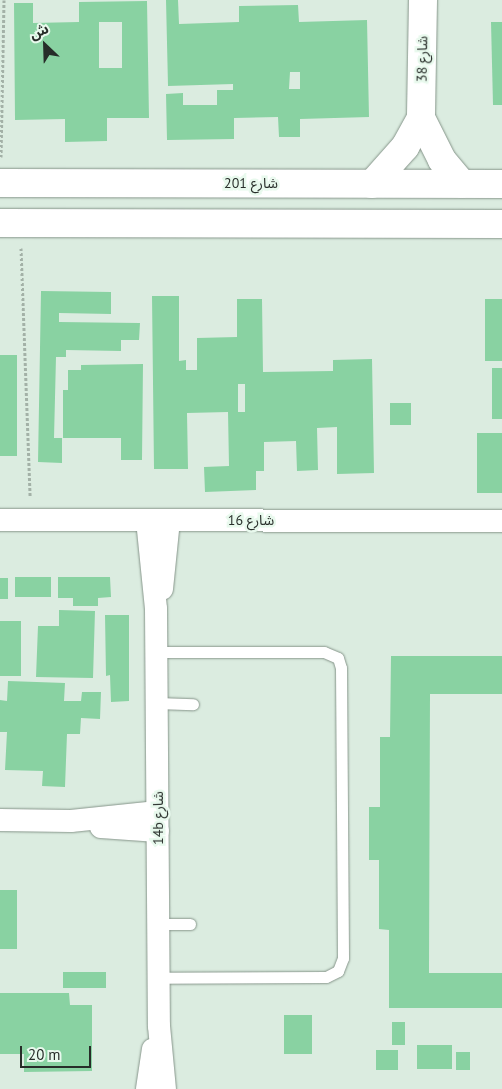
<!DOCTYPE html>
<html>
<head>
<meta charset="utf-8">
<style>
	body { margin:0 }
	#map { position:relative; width:502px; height:1089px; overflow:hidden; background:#dbece0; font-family:"PT Sans","Noto Sans Arabic",sans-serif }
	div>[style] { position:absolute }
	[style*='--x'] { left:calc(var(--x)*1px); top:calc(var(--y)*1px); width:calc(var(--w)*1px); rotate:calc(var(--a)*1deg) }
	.building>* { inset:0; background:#89d2a2; transform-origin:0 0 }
	.path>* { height:3px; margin-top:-1.5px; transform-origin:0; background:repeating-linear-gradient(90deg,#a3b1a7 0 2.5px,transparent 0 5px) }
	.roads { filter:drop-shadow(0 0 1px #86958a) drop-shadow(0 0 1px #86958a) }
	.lane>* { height:11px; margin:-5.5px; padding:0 5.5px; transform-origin:5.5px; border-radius:5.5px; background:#fff }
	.street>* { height:22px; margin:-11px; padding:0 11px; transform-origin:11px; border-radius:11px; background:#fff }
	.secondary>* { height:28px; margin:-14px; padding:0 14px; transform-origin:14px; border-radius:14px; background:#fff }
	span { translate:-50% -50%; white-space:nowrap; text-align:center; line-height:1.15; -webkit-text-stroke:5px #e8f9ed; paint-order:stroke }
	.street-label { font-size:14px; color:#272d29 }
	.north { position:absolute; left:20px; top:20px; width:50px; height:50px; -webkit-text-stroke:4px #e8f9ed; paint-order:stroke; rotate:336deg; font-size:14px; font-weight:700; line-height:20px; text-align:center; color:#272d29 }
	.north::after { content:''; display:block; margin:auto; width:18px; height:22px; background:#272d29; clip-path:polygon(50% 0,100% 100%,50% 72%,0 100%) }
	.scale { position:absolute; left:20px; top:1046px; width:71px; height:22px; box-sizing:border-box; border:2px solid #272d29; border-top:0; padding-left:6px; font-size:15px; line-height:18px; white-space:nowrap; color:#272d29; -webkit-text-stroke:4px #e8f9ed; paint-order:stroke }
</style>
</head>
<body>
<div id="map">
	<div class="building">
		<i style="clip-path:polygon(evenodd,166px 0,178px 0,179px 24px,239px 22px,239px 6px,298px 5px,299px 22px,367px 20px,369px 117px,300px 119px,300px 137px,279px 137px,278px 117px,234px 118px,234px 139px,167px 140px,166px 94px,183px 93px,183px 105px,217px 105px,217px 90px,233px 90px,233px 84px,168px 86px,166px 0,290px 72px,300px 72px,300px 89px,289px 89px,290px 72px)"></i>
		<i style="clip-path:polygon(evenodd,147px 1px,149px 118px,107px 118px,107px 141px,65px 142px,65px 119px,15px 120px,14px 3px,33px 3px,33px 23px,79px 22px,79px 2px,147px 1px,99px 22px,122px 22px,122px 68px,99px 68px,99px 22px)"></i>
		<i style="clip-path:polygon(491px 22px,502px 22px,502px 105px,493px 105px)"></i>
		<i style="clip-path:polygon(41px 291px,111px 292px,111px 314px,59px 313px,59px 322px,140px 323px,139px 340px,121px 340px,121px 351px,66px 350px,66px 357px,56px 357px,54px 438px,62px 438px,62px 463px,38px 462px)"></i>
		<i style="clip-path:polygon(evenodd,152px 296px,179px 296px,179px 361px,186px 360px,186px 370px,197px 370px,197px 338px,237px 337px,237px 299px,262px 299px,263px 372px,333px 371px,333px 360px,372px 359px,374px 473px,337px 474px,337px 427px,317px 428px,318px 470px,297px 471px,296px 441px,264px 442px,264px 471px,256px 471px,256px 490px,205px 492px,204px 467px,229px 466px,228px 412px,187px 413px,188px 469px,154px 469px,152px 296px,238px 384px,245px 384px,245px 412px,238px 412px,238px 384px)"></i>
		<i style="left:485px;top:299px;width:17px;height:62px"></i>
		<i style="left:0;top:355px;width:17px;height:101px"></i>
		<i style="clip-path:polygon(143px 364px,142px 460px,121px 460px,121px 438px,63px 438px,63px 390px,68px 390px,68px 370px,81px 370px,81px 365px)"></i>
		<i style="left:492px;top:368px;width:10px;height:51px"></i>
		<i style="left:390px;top:403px;width:21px;height:22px"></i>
		<i style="left:477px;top:433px;width:25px;height:60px"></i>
		<i style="left:15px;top:577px;width:36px;height:20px"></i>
		<i style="clip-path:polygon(58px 577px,110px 577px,111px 597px,98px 598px,98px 606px,73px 606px,73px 598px,58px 598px)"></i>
		<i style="left:0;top:578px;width:8px;height:21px"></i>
		<i style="clip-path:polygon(59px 610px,95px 611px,93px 678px,36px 677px,38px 626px,59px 626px)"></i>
		<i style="clip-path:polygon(105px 615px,129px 615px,129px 701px,111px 702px,110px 675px,106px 676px)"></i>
		<i style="left:0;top:621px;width:21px;height:55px"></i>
		<i style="clip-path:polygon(391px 656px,502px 656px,502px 694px,430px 694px,429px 973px,502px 973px,502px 1008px,389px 1008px,389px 930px,379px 929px,379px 860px,369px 860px,369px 807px,380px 807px,380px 737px,390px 737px)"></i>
		<i style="clip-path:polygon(8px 681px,65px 683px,64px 701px,81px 701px,82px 692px,101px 692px,100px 719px,81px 718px,80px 734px,67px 734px,65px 787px,42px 786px,43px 771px,5px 770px,7px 732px,0 732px,0 700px,7px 701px)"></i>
		<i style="left:0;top:890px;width:17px;height:59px"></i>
		<i style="left:63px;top:972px;width:43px;height:16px"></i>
		<i style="clip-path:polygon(0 993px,69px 993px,70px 1005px,92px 1005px,92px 1071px,24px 1072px,24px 1054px,0 1054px)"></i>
		<i style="left:284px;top:1015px;width:28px;height:39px"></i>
		<i style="left:392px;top:1022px;width:13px;height:23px"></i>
		<i style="left:417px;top:1045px;width:35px;height:24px"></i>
		<i style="left:376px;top:1050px;width:22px;height:20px"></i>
		<i style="left:456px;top:1052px;width:14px;height:18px"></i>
	</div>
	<div class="path">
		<i style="--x:1;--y:157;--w:157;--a:-88.9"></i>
		<i style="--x:21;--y:248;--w:249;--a:87.9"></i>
	</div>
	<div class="roads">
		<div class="lane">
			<i style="--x:157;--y:652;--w:167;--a:0"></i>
			<i style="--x:324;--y:652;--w:15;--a:23"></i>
			<i style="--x:338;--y:658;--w:10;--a:73"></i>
			<i style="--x:341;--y:668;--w:290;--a:89.6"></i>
			<i style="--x:343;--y:958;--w:14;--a:111"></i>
			<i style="--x:338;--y:971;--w:13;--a:153"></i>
			<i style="--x:326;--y:977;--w:167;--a:179.7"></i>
			<i style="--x:157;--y:703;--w:36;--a:2"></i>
			<i style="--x:159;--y:924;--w:31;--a:0"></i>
		</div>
		<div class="street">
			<i style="--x:0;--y:520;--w:502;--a:0.11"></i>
			<i style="--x:147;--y:520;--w:89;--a:84.2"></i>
			<i style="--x:156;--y:609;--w:417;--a:89.6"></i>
			<i style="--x:159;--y:1026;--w:63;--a:84.6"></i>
			<i style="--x:162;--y:589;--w:69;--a:-84.2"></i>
			<i style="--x:0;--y:820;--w:71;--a:0.8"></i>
			<i style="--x:71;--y:821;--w:87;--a:-5.9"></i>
			<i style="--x:101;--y:827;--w:57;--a:4"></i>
			<i style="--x:147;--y:1089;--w:40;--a:-81.5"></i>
		</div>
		<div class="secondary">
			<i style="--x:423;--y:0;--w:118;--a:91"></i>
			<i style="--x:421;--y:118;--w:47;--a:63.4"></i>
			<i style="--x:442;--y:160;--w:31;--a:50"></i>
			<i style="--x:0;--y:183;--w:502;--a:0.11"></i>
			<i style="--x:372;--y:184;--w:50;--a:-48.3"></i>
			<i style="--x:405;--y:147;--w:33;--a:-61"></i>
			<i style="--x:0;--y:223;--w:502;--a:0.11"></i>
		</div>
	</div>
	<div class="street-label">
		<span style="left:422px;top:59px;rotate:-89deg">شارع 38</span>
		<span style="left:251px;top:183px">شارع 201</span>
		<span style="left:251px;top:520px">شارع 16</span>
		<span style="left:158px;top:818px;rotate:-90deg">14b شارع</span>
	</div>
	<div class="north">ش</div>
	<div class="scale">20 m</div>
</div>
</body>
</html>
